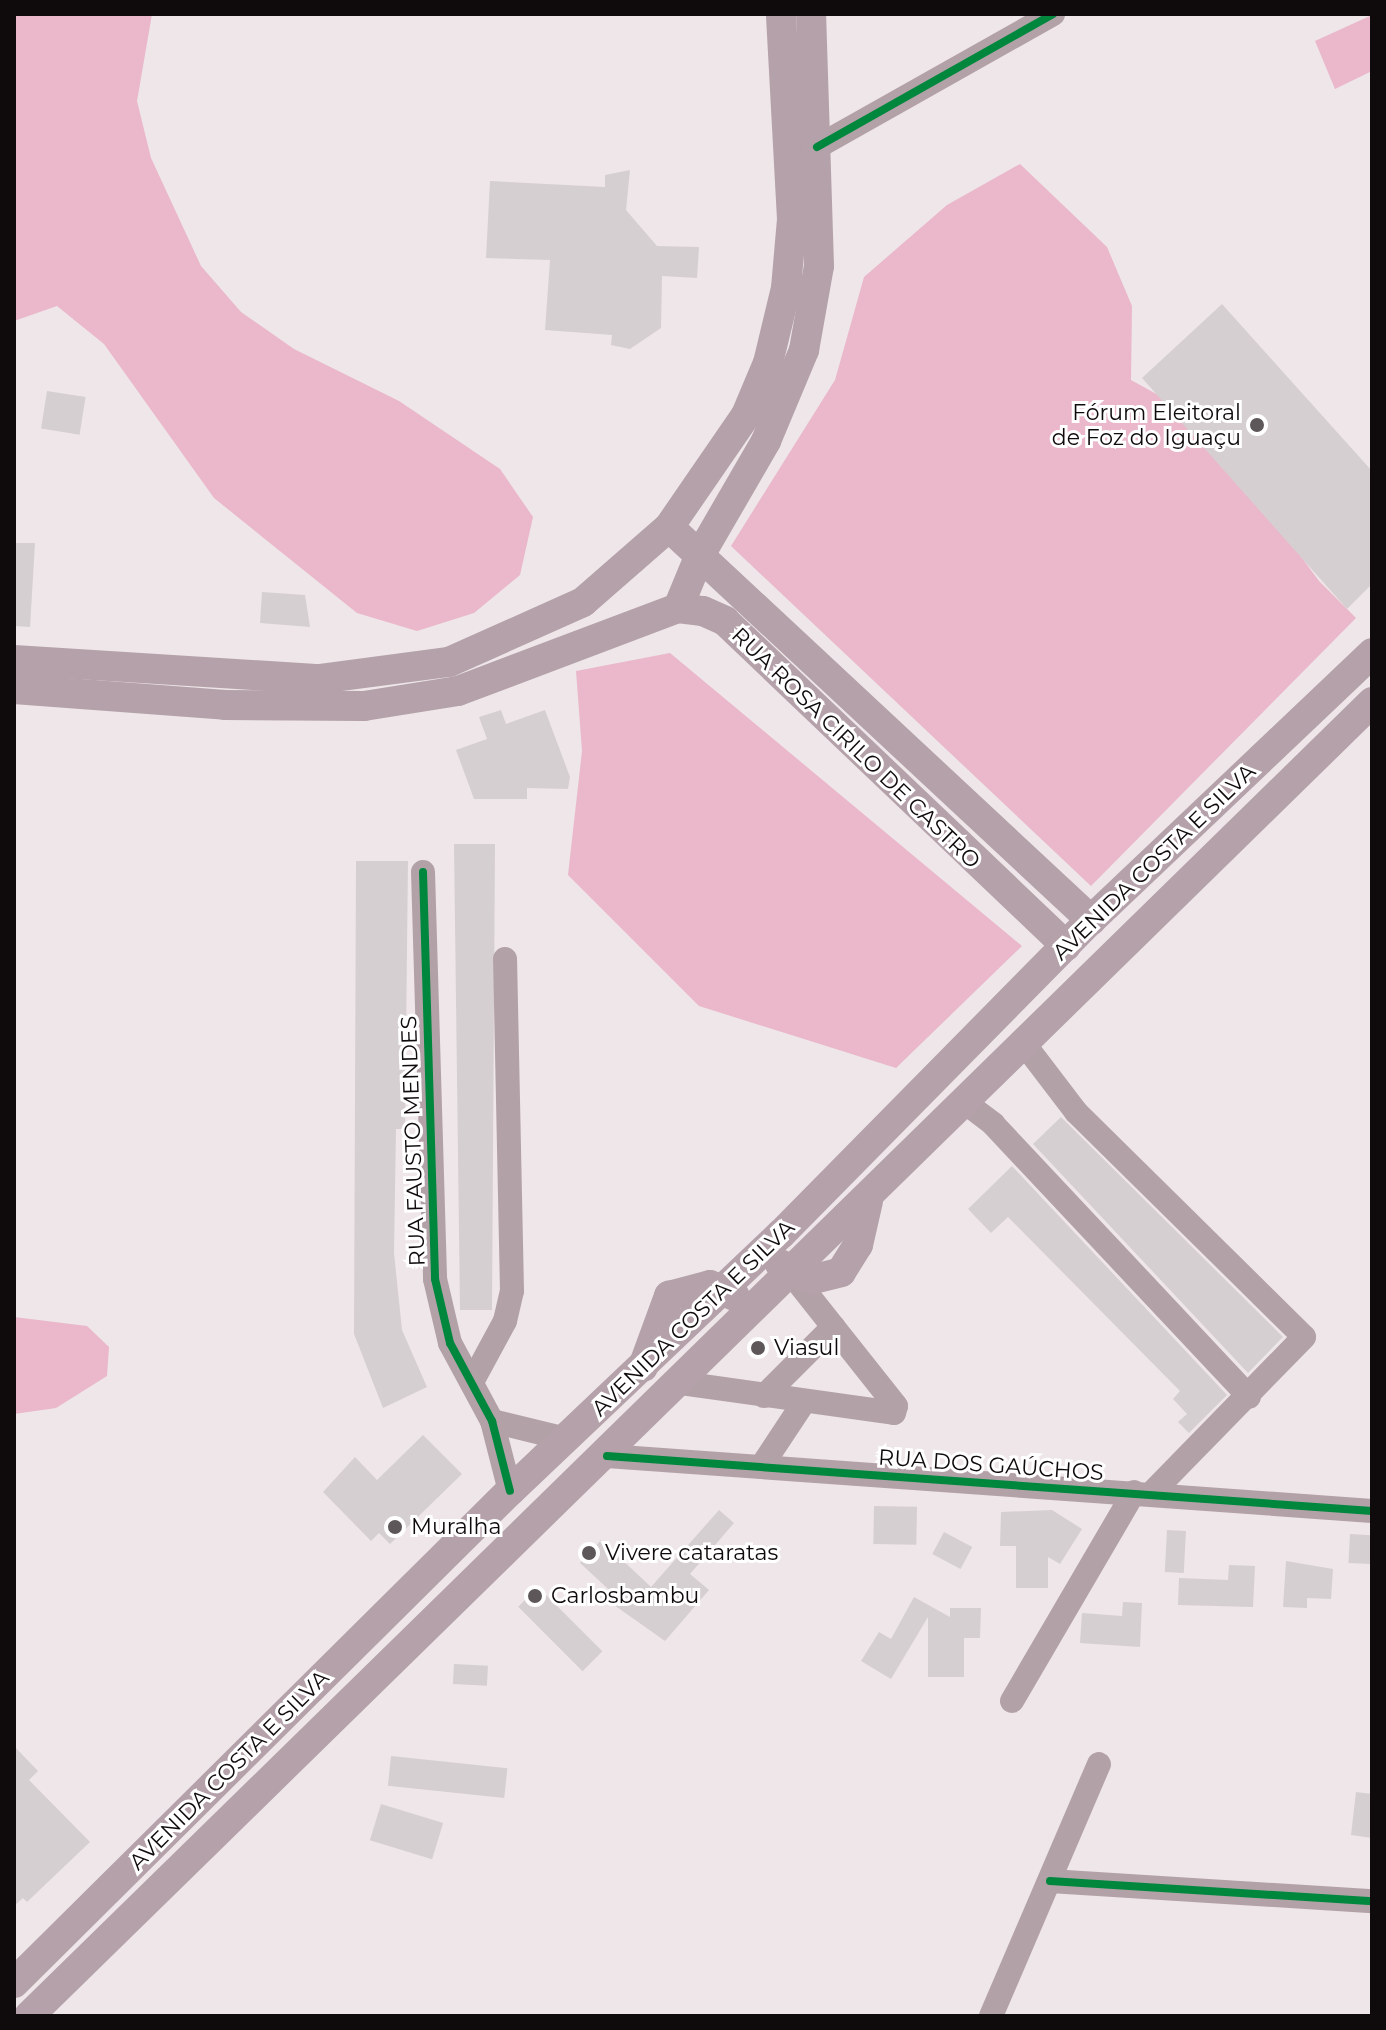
<!DOCTYPE html>
<html>
<head>
<meta charset="utf-8">
<style>
	body { margin:0 }
	#map { position:relative; width:1386px; height:2030px; overflow:hidden; background:#eee6e8; font-family:Montserrat,sans-serif }
	div>[style] { position:absolute }
	[style*='--x'] { left:calc(var(--x)*1px); top:calc(var(--y)*1px); width:calc(var(--w)*1px); rotate:calc(var(--a)*1deg) }
	.forest>* { inset:0; background:#eab7cb }
	.building>* { inset:0; background:#d6cfd1; transform-origin:0 0 }
	.minor>* { height:24px; margin:-12px; padding:0 12px; transform-origin:12px; border-radius:12px; background:#b3a1a8 }
	.major>* { height:30px; margin:-15px; padding:0 15px; transform-origin:15px; border-radius:15px; background:#b4a1a9 }
	.cycleway>* { height:8px; margin:-4px; padding:0 4px; transform-origin:4px; border-radius:4px; background:#00873e }
	.dots>* { width:22px; height:22px; translate:-50% -50%; box-sizing:border-box; border:4px solid #fff; border-radius:50% }
	span { translate:-50% -50%; white-space:nowrap; text-align:center; line-height:1.15; -webkit-text-stroke:6px #fff; paint-order:stroke }
	.poi-label { font-size:22px; color:#0f0a0c }
	.right { translate:-100% -50%; text-align:right }
	.left { translate:0 -50%; text-align:left }
	.street-label { font-size:22px; color:#0f0a0c }
	.frame { position:absolute; inset:0; border:16px solid #0f0a0c; pointer-events:none }
</style>
</head>
<body>
<div id="map">
	<div class="forest">
		<i style="clip-path:polygon(14px 14px,152px 14px,137px 101px,151px 158px,201px 266px,241px 312px,294px 349px,399px 401px,500px 469px,533px 517px,520px 575px,474px 613px,417px 631px,357px 613px,214px 498px,104px 344px,57px 306px,14px 321px)"></i>
		<i style="clip-path:polygon(1372px 15px,1372px 71px,1335px 89px,1315px 41px)"></i>
		<i style="clip-path:polygon(1020px 164px,1107px 247px,1132px 306px,1131px 380px,1198px 417px,1319px 581px,1356px 618px,1091px 886px,731px 546px,835px 380px,864px 277px,947px 205px)"></i>
		<i style="clip-path:polygon(670px 653px,1022px 946px,896px 1068px,699px 1006px,568px 875px,582px 751px,576px 671px)"></i>
		<i style="clip-path:polygon(14px 1317px,87px 1326px,109px 1347px,107px 1376px,56px 1408px,14px 1414px)"></i>
	</div>
	<div class="building">
		<i style="clip-path:polygon(630px 170px,626px 210px,657px 246px,699px 247px,697px 278px,662px 276px,661px 328px,630px 349px,611px 345px,612px 335px,545px 330px,550px 260px,486px 258px,490px 181px,605px 187px,605px 175px)"></i>
		<i style="clip-path:polygon(1222px 304px,1372px 471px,1372px 584px,1347px 609px,1142px 378px)"></i>
		<i style="left:47px;top:391px;width:39px;height:38px;rotate:9deg"></i>
		<i style="clip-path:polygon(14px 543px,35px 543px,30px 627px,14px 626px)"></i>
		<i style="clip-path:polygon(262px 592px,305px 595px,310px 627px,260px 623px)"></i>
		<i style="clip-path:polygon(501px 710px,506px 724px,545px 710px,570px 777px,568px 789px,527px 788px,527px 799px,474px 799px,456px 750px,487px 739px,479px 717px)"></i>
		<i style="clip-path:polygon(454px 844px,495px 844px,492px 1310px,460px 1310px)"></i>
		<i style="clip-path:polygon(356px 861px,408px 861px,405px 1129px,396px 1129px,394px 1253px,402px 1330px,427px 1387px,383px 1408px,354px 1334px)"></i>
		<i style="clip-path:polygon(1061px 1117px,1283px 1337px,1248px 1373px,1033px 1144px)"></i>
		<i style="clip-path:polygon(1012px 1166px,1227px 1395px,1189px 1433px,1178px 1422px,1187px 1414px,1173px 1399px,1180px 1391px,1008px 1217px,991px 1233px,968px 1209px)"></i>
		<i style="clip-path:polygon(423px 1435px,462px 1474px,390px 1544px,379px 1533px,371px 1541px,323px 1492px,355px 1457px,377px 1480px)"></i>
		<i style="left:874px;top:1506px;width:43px;height:38px;rotate:1deg"></i>
		<i style="clip-path:polygon(719px 1510px,734px 1523px,690px 1574px,709px 1590px,665px 1641px,614px 1605px,619px 1599px,580px 1563px,601px 1540px,651px 1587px)"></i>
		<i style="clip-path:polygon(1052px 1510px,1082px 1529px,1060px 1564px,1048px 1557px,1048px 1588px,1016px 1588px,1016px 1546px,1000px 1546px,1001px 1512px)"></i>
		<i style="left:1167px;top:1530px;width:19px;height:42px;rotate:3deg"></i>
		<i style="left:944px;top:1532px;width:32px;height:25px;rotate:28deg"></i>
		<i style="left:1350px;top:1534px;width:22px;height:29px;rotate:3deg"></i>
		<i style="clip-path:polygon(1286px 1561px,1333px 1569px,1331px 1599px,1307px 1598px,1307px 1608px,1283px 1607px)"></i>
		<i style="clip-path:polygon(1229px 1565px,1255px 1566px,1253px 1607px,1178px 1605px,1179px 1578px,1228px 1580px)"></i>
		<i style="left:538px;top:1587px;width:91px;height:28px;rotate:45deg"></i>
		<i style="clip-path:polygon(914px 1597px,950px 1617px,950px 1608px,981px 1608px,980px 1638px,964px 1638px,964px 1677px,928px 1677px,928px 1617px,891px 1679px,861px 1661px,879px 1632px,891px 1639px)"></i>
		<i style="clip-path:polygon(1123px 1602px,1142px 1603px,1140px 1647px,1080px 1643px,1082px 1613px,1122px 1616px)"></i>
		<i style="left:454px;top:1664px;width:34px;height:20px;rotate:3deg"></i>
		<i style="clip-path:polygon(14px 1746px,38px 1771px,29px 1780px,90px 1842px,27px 1902px,23px 1898px,14px 1906px)"></i>
		<i style="left:391px;top:1756px;width:117px;height:30px;rotate:6deg"></i>
		<i style="clip-path:polygon(1356px 1792px,1372px 1794px,1372px 1838px,1351px 1835px)"></i>
		<i style="left:381px;top:1804px;width:65px;height:38px;rotate:17deg"></i>
	</div>
	<div class="minor">
		<i style="--x:817;--y:147;--w:271;--a:-29.4"></i>
		<i style="--x:423;--y:872;--w:407;--a:88.3"></i>
		<i style="--x:435;--y:1279;--w:66;--a:76.8"></i>
		<i style="--x:450;--y:1343;--w:89;--a:61.7"></i>
		<i style="--x:492;--y:1421;--w:72;--a:75.6"></i>
		<i style="--x:1022;--y:1041;--w:89;--a:52.7"></i>
		<i style="--x:1076;--y:1112;--w:320;--a:44.6"></i>
		<i style="--x:1304;--y:1337;--w:219;--a:134.3"></i>
		<i style="--x:963;--y:1101;--w:38;--a:37"></i>
		<i style="--x:993;--y:1124;--w:374;--a:46.8"></i>
		<i style="--x:472;--y:1382;--w:69;--a:-61.6"></i>
		<i style="--x:505;--y:1321;--w:31;--a:-77"></i>
		<i style="--x:512;--y:1291;--w:332;--a:-91.2"></i>
		<i style="--x:681;--y:1383;--w:215;--a:8"></i>
		<i style="--x:894;--y:1413;--w:7;--a:-74"></i>
		<i style="--x:896;--y:1406;--w:167;--a:-128.4"></i>
		<i style="--x:764;--y:1396;--w:98;--a:-45"></i>
		<i style="--x:492;--y:1421;--w:76;--a:13.7"></i>
		<i style="--x:607;--y:1456;--w:767;--a:4.11"></i>
		<i style="--x:761;--y:1467;--w:78;--a:-56.5"></i>
		<i style="--x:1012;--y:1701;--w:242;--a:-59.7"></i>
		<i style="--x:1050;--y:1881;--w:323;--a:3.6"></i>
		<i style="--x:991;--y:2016;--w:274;--a:-66.8"></i>
	</div>
	<div class="major">
		<i style="--x:669;--y:527;--w:136;--a:-55.5"></i>
		<i style="--x:746;--y:415;--w:56;--a:-67.1"></i>
		<i style="--x:768;--y:363;--w:77;--a:-76.5"></i>
		<i style="--x:786;--y:288;--w:69;--a:-85"></i>
		<i style="--x:792;--y:219;--w:205;--a:-93.1"></i>
		<i style="--x:678;--y:608;--w:57;--a:-67.5"></i>
		<i style="--x:700;--y:555;--w:132;--a:-59.9"></i>
		<i style="--x:766;--y:441;--w:99;--a:-67.3"></i>
		<i style="--x:804;--y:350;--w:85;--a:-79.9"></i>
		<i style="--x:819;--y:266;--w:252;--a:-91.8"></i>
		<i style="--x:14;--y:660;--w:306;--a:3.6"></i>
		<i style="--x:319;--y:679;--w:131;--a:-7.5"></i>
		<i style="--x:449;--y:662;--w:147;--a:-24.1"></i>
		<i style="--x:583;--y:602;--w:114;--a:-41.1"></i>
		<i style="--x:669;--y:527;--w:577;--a:42.96"></i>
		<i style="--x:14;--y:689;--w:212;--a:4.3"></i>
		<i style="--x:225;--y:705;--w:139;--a:0.4"></i>
		<i style="--x:364;--y:706;--w:95;--a:-9.1"></i>
		<i style="--x:458;--y:691;--w:235;--a:-20.7"></i>
		<i style="--x:678;--y:608;--w:25;--a:7"></i>
		<i style="--x:703;--y:611;--w:24;--a:24"></i>
		<i style="--x:725;--y:621;--w:471;--a:43.6"></i>
		<i style="--x:780;--y:1264;--w:34;--a:28"></i>
		<i style="--x:810;--y:1280;--w:32;--a:-14"></i>
		<i style="--x:841;--y:1272;--w:32;--a:-58"></i>
		<i style="--x:858;--y:1245;--w:45;--a:-77.2"></i>
		<i style="--x:643;--y:1367;--w:76;--a:-69.9"></i>
		<i style="--x:669;--y:1296;--w:42;--a:-15"></i>
		<i style="--x:710;--y:1285;--w:27;--a:24"></i>
		<i style="--x:14;--y:1983;--w:699;--a:-44.77"></i>
		<i style="--x:510;--y:1491;--w:373;--a:-43.5"></i>
		<i style="--x:781;--y:1234;--w:441;--a:-45.4"></i>
		<i style="--x:1091;--y:920;--w:388;--a:-43.5"></i>
		<i style="--x:29;--y:2016;--w:1879;--a:-44.37"></i>
	</div>
	<div class="cycleway">
		<i style="--x:817;--y:147;--w:271;--a:-29.4"></i>
		<i style="--x:423;--y:872;--w:407;--a:88.3"></i>
		<i style="--x:435;--y:1279;--w:66;--a:76.8"></i>
		<i style="--x:450;--y:1343;--w:89;--a:61.7"></i>
		<i style="--x:492;--y:1421;--w:72;--a:75.6"></i>
		<i style="--x:607;--y:1456;--w:767;--a:4.11"></i>
		<i style="--x:1050;--y:1881;--w:323;--a:3.6"></i>
	</div>
	<div class="dots">
		<i style="left:1257px;top:425px;background:#5d5759"></i>
		<i style="left:758px;top:1348px;background:#5d5759"></i>
		<i style="left:395px;top:1527px;background:#5d5759"></i>
		<i style="left:589px;top:1553px;background:#5d5759"></i>
		<i style="left:535px;top:1596px;background:#5d5759"></i>
	</div>
	<div class="poi-label">
		<span class="right" style="left:1241px;top:425px">Fórum Eleitoral<br>de Foz do Iguaçu</span>
		<span class="left" style="left:774px;top:1348px">Viasul</span>
		<span class="left" style="left:411px;top:1527px">Muralha</span>
		<span class="left" style="left:605px;top:1553px">Vivere cataratas</span>
		<span class="left" style="left:551px;top:1596px">Carlosbambu</span>
	</div>
	<div class="street-label">
		<span style="left:856px;top:748px;rotate:44deg">RUA ROSA CIRILO DE CASTRO</span>
		<span style="left:1154px;top:862px;rotate:-44deg">AVENIDA COSTA E SILVA</span>
		<span style="left:413px;top:1141px;rotate:-92deg">RUA FAUSTO MENDES</span>
		<span style="left:693px;top:1318px;rotate:-44deg">AVENIDA COSTA E SILVA</span>
		<span style="left:991px;top:1465px;rotate:4deg">RUA DOS GAÚCHOS</span>
		<span style="left:229px;top:1770px;rotate:-45deg">AVENIDA COSTA E SILVA</span>
	</div>
	<div class="frame"></div>
</div>
</body>
</html>
